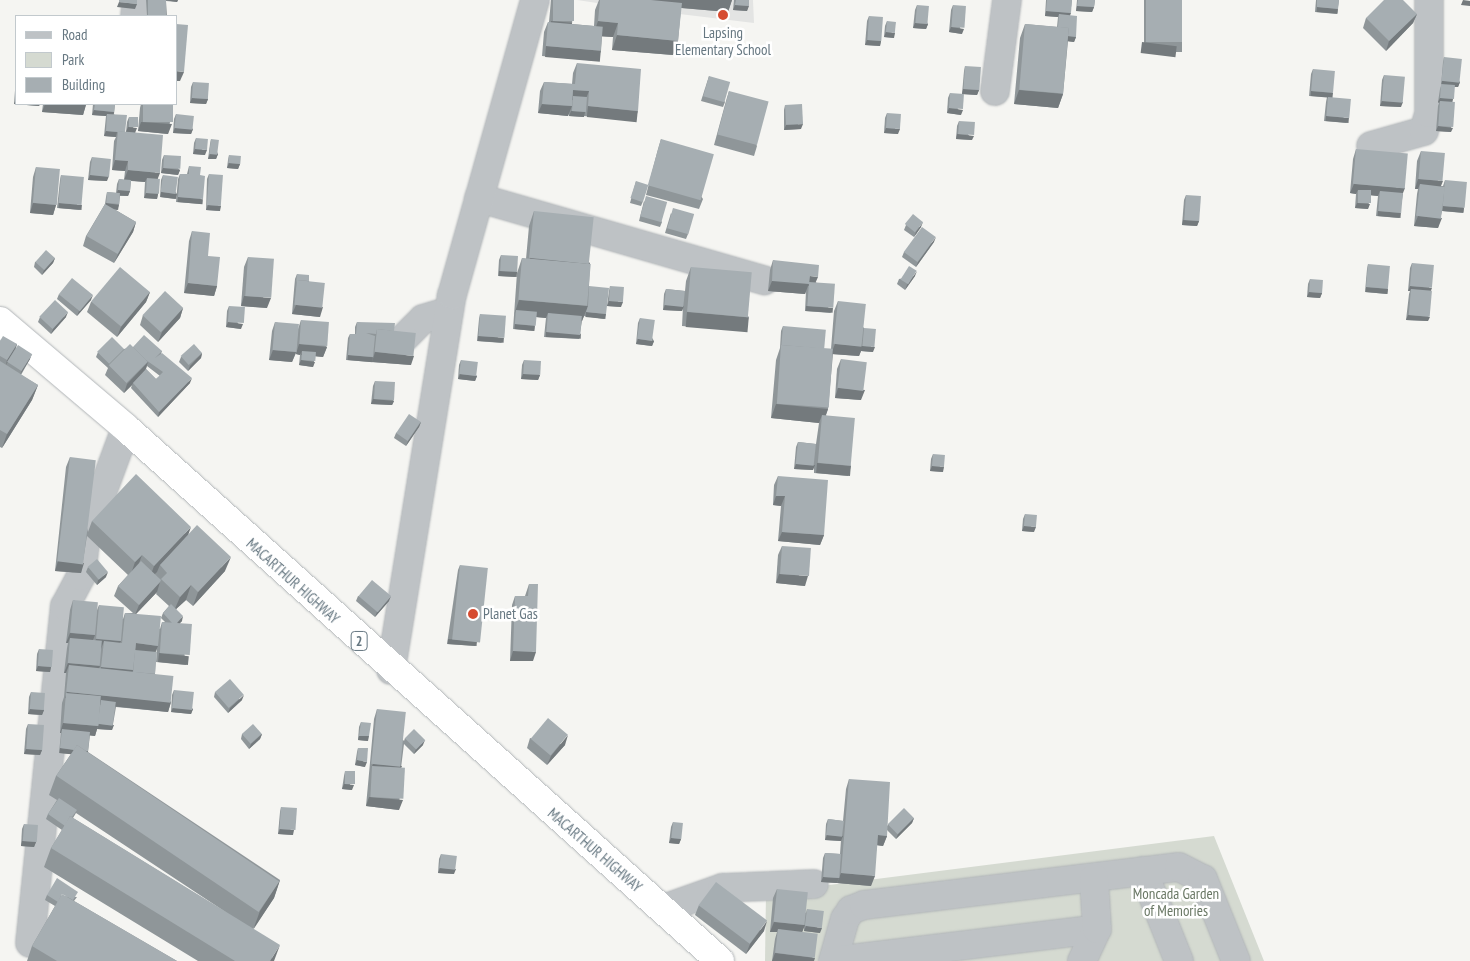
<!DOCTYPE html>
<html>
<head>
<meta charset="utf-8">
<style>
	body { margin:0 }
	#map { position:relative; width:1470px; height:961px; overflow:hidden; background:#f5f5f2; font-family:"PT Sans Narrow",sans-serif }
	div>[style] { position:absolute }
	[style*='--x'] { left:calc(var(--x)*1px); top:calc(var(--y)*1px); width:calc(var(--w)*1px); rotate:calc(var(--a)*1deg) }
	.built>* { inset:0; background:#e3e4e3 }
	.green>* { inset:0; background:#d5dad1 }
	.roads { filter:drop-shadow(0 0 1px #b1b5b8) drop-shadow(0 0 1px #b1b5b8) }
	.minor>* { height:28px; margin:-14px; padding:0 14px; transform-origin:14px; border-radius:14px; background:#bec2c5 }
	.highway>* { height:28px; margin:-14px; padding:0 14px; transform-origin:14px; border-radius:14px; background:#fff }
	.wall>* { inset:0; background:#8f9699; transform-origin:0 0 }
	.shaded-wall>* { inset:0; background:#747a7d; transform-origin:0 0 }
	.building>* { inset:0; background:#a6aeb2; transform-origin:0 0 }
	.dots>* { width:14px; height:14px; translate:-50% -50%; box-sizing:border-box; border:2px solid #fff; border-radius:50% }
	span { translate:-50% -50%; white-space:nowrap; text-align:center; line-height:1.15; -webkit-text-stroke:5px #fff; paint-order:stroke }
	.shield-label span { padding:1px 4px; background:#fff; border:1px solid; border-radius:4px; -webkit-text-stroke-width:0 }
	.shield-label { font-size:14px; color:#667781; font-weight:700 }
	.poi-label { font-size:15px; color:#667781 }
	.left { translate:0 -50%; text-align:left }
	.street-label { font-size:15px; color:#667781 }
	.park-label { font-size:15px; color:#6a7865 }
	.legend { position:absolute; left:15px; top:15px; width:162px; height:90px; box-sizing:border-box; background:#fff; border:1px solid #c2c9cd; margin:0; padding:6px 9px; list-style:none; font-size:15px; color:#667781 }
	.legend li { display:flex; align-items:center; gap:10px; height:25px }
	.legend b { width:25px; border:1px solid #c2c9cd }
</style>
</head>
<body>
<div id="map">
	<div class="built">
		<i style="clip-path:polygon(577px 0,753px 0,754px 23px,630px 8px)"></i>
	</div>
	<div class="green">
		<i style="clip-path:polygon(1214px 836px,1264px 961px,765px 961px,766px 893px)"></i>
	</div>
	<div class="roads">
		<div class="minor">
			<i style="--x:135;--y:16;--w:16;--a:-83"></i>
			<i style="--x:995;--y:91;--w:92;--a:-82.5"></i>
			<i style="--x:1371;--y:146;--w:55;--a:-15.8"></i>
			<i style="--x:1424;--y:131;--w:19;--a:-74"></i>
			<i style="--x:1429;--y:113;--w:113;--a:-90"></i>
			<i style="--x:479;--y:198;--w:297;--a:16.1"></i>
			<i style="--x:404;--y:338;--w:27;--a:-45"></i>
			<i style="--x:423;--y:319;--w:27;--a:-17"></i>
			<i style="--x:391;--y:670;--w:380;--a:-80.8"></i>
			<i style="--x:452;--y:295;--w:306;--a:-74.3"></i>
			<i style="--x:1143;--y:871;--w:97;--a:68.2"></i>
			<i style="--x:663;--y:909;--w:63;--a:-19.6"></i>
			<i style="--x:722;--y:888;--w:92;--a:-2.5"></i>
			<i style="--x:30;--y:943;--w:339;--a:-84.1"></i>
			<i style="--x:65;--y:606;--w:34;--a:-62"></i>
			<i style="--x:81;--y:576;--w:40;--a:-82.9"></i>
			<i style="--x:86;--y:536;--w:115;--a:-69.7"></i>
			<i style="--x:833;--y:961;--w:44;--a:-74.1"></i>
			<i style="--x:845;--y:919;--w:11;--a:-56"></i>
			<i style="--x:851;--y:910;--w:14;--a:-21"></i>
			<i style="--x:864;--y:905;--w:317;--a:-6.9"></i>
			<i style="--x:1179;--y:867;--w:27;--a:27"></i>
			<i style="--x:1203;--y:879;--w:88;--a:68.1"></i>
			<i style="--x:834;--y:961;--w:265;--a:-6.9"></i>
			<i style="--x:1082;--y:961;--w:35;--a:-65"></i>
			<i style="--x:1097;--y:929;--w:51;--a:-93.4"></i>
		</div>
		<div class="highway">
			<i style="--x:0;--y:321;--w:165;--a:40.3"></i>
			<i style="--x:126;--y:428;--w:798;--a:41.9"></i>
		</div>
	</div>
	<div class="wall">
		<i style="clip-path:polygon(146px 0,178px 0,177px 2px,166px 1px,167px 16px,147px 16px)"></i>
		<i style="clip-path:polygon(551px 0,574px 0,572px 24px,594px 26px,595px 10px,599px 0,732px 0,728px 12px,681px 8px,678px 41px,673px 55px,612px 50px,613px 37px,602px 36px,601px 51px,597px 61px,542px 56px,544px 32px,548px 22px,549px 22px)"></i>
		<i style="clip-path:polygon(734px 0,749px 0,747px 11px,733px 10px)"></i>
		<i style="clip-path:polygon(1046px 0,1072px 0,1070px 15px,1076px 37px,1074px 42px,1068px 41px,1063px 94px,1058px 108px,1014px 104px,1020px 38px,1025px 24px,1057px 27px,1058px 17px,1045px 16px)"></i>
		<i style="clip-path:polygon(1077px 0,1095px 0,1094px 7px,1092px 12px,1076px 11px)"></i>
		<i style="left:1144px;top:0;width:38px;height:52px"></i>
		<i style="clip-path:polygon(1316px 0,1339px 0,1337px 14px,1315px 12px)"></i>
		<i style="clip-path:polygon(917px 5px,928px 24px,926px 29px,913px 28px,915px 10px)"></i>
		<i style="clip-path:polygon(953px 5px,962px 34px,949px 32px,951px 10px)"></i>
		<i style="clip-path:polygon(1417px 14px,1413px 23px,1386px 51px,1363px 28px,1366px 18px)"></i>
		<i style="clip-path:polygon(869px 16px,881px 41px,880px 46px,865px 45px,867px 21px)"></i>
		<i style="clip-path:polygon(887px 21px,894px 38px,884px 37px,885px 26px)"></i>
		<i style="clip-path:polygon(1444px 57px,1460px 82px,1458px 87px,1454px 87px,1452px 102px,1451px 132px,1436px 131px,1438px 106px,1439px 103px,1438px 102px,1440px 89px,1441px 86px,1443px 62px)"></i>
		<i style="clip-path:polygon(577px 63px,638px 111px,634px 121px,584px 116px,584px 117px,569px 116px,569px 113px,568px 116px,538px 113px,540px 91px,544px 82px,572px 84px,573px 73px)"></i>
		<i style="clip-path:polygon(965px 66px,979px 90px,977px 95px,962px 94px,964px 71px)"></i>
		<i style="clip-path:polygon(1313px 69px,1333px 93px,1331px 97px,1347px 123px,1324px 121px,1326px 102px,1327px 97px,1309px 96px,1311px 74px)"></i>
		<i style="clip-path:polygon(1384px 75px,1401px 107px,1380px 106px,1382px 80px)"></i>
		<i style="clip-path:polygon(709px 76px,725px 102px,723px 107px,701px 101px)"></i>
		<i style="clip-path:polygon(16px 77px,16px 104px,40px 104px,39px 106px,14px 104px)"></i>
		<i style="clip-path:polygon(193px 82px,208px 99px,206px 104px,190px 103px,191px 87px)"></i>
		<i style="clip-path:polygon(729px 91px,757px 146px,754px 156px,714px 145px,726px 101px)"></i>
		<i style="clip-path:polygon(950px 93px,961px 115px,947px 113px,948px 98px)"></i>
		<i style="clip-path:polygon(43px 104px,86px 104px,83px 115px,42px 112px)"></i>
		<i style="clip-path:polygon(93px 104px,115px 104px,114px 114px,125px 132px,126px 132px,127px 122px,129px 117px,135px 132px,158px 179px,158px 194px,157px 199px,144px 198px,145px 182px,131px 181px,130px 191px,128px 196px,120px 196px,119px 205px,117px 210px,114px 209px,136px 222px,133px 232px,114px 263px,83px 246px,86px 236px,105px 204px,106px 197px,107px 192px,116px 193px,117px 184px,119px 179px,124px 180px,125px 171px,112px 170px,114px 141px,116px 137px,104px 136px,106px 116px,92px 115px)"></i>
		<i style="clip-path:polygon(141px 104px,173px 104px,168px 134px,138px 131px,140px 108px)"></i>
		<i style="clip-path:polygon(785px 105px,801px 129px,784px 130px,784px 110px)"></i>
		<i style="clip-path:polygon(887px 113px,898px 134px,884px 133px,885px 118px)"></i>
		<i style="clip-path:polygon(176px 114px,193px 129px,191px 134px,173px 133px,174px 119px)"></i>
		<i style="clip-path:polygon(959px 121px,972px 140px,956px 139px,957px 126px)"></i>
		<i style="clip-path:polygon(196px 138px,205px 155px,193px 154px,194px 143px)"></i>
		<i style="clip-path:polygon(211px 139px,218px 154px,216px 159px,208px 159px,210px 144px)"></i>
		<i style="clip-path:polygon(661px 139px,703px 199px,699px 209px,646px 195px,658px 149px)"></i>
		<i style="clip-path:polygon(1356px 149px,1403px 194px,1399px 218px,1376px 216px,1378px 196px,1370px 195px,1368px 209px,1355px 208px,1356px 194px,1350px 193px,1353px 159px)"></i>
		<i style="clip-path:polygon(1421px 151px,1441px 186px,1443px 186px,1445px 180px,1464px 208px,1463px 213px,1442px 211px,1438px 228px,1414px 226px,1417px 194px,1418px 189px,1415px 189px,1417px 161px)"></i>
		<i style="clip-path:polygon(164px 155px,180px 170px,178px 175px,161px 173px,162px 160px)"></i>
		<i style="clip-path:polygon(229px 155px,240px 164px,238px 169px,227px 168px,228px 160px)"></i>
		<i style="clip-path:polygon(92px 157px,107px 181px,88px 180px,90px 162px)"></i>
		<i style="clip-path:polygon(189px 166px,200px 175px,201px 204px,176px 202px,178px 179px,180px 174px,187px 174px)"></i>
		<i style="clip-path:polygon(36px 167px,56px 205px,53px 215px,30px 213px,33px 177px)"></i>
		<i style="clip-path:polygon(209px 174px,220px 211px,206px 210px,207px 179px)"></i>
		<i style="clip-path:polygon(61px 175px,80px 210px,57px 208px,60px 180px)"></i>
		<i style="clip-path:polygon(163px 175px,177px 194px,175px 199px,160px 197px,161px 180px)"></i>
		<i style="clip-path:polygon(636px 181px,643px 201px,641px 206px,630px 203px)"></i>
		<i style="clip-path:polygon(1186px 195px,1199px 221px,1197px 226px,1182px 225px,1184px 200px)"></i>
		<i style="clip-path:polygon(644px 201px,662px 222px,660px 227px,639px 221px)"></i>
		<i style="clip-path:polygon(534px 211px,590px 263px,589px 286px,606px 314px,604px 319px,584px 316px,582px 321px,579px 339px,544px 337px,546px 318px,536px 317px,534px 331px,513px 329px,517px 273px,522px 258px,526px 259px,529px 226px)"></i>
		<i style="clip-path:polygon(671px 213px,688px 234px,686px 239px,665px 233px)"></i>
		<i style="clip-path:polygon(906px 225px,921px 227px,914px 237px,904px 230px)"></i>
		<i style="clip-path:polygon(192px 231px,208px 256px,217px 286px,214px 296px,184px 293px,189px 241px)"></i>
		<i style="clip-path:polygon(934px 242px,916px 267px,902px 257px,904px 252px)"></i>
		<i style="clip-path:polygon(501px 255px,517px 272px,515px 277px,498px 276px,499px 260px)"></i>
		<i style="clip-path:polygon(248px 257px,267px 308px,241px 306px,244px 267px)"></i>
		<i style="clip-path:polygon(55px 258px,53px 263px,42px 275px,34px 267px,35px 262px)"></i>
		<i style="clip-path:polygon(773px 260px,816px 282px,831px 313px,805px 311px,806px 291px,805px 294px,768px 291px,770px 270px)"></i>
		<i style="clip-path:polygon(1412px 263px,1431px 290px,1428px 321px,1406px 320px,1409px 294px,1410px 291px,1408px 291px,1410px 268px)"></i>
		<i style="clip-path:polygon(1368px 264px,1388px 289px,1387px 294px,1365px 292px,1367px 269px)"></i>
		<i style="clip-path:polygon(691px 267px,749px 317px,744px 331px,682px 326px,683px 306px,682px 311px,663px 310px,664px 294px,666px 289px,685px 291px,686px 281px)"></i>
		<i style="clip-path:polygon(297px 274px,309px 281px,320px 317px,292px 314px,294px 290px,295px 279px)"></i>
		<i style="clip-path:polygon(915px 276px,905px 290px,897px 284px,899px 279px)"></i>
		<i style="clip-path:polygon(1310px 279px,1322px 293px,1320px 298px,1307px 297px,1308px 284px)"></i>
		<i style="clip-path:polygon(610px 286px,621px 307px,607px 306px,609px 291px)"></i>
		<i style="clip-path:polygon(150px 292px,146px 302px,117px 337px,87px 312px,91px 302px)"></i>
		<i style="clip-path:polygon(59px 294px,91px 300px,77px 316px,57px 299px)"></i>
		<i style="clip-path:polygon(838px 301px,864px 328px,873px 352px,861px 351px,859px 356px,833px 354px,828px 409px,826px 415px,851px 466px,848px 476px,814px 473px,814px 466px,813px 470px,794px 469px,796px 447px,798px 442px,816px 444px,819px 423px,771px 418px,776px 360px,780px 348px,781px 331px,783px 326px,824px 349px,831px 349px,834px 311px)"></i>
		<i style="clip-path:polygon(229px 306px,241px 329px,226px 327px,227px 311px)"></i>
		<i style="clip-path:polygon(183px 308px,180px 318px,158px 342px,140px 325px,143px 315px)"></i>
		<i style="clip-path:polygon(480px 314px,502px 343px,477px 341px,479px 319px)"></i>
		<i style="clip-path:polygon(40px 317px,66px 317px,51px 334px,38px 322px)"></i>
		<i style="clip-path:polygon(640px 318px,654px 341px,652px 346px,636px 344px,638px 323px)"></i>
		<i style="clip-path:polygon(301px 320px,327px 347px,323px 357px,315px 356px,313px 367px,299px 365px,300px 355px,296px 354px,296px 353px,292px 362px,269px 360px,272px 331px,275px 322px,298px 329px)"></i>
		<i style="clip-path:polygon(357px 322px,394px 331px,411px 365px,372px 362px,372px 361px,371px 362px,346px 360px,348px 338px,350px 334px,355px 334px,355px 327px)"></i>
		<i style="clip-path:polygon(0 341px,17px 344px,16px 349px,30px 359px,21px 375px,38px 385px,32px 400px,2px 448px,0 447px)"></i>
		<i style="clip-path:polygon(evenodd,133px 347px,162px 351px,161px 354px,190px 383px,158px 417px,131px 388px,132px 385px,124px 393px,105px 375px,108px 368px,96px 357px,98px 352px,124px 349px,133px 347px,147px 366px,160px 376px,156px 379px,146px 369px,147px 366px)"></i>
		<i style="clip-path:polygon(202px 353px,201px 358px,188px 371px,179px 362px,181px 357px)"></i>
		<i style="clip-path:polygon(841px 359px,861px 400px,835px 398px,837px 369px)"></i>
		<i style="clip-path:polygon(461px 360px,477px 376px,475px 381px,458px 379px,459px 365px)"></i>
		<i style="clip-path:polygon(524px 360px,540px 375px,538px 380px,521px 379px,522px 365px)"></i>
		<i style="clip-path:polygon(375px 381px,394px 401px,392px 405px,371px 404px,373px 386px)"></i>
		<i style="clip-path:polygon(421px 422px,419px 427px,406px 446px,394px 438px,396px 433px)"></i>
		<i style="clip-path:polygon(933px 454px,943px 472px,930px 471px,931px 459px)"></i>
		<i style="clip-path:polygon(evenodd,70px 457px,88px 532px,92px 521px,188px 534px,225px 571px,193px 606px,186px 600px,176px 609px,182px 621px,180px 623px,186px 665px,156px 662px,157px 648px,156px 652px,155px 674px,171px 702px,168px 712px,116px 707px,112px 730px,97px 729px,95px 736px,90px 735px,88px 752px,280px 880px,274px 898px,253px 929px,274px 961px,198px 961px,44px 867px,51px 848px,62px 830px,46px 819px,48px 814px,57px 800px,49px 795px,56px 776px,71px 754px,59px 753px,61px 733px,60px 733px,62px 703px,64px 697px,66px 673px,64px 673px,67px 648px,68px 643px,66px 643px,70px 610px,73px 600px,97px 610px,99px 605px,123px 619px,125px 613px,133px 613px,114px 596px,118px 586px,128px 575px,87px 536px,81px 573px,55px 571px,66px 467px,70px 457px,157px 592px,156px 594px,169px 606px,163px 613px,161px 618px,165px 622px,162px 622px,160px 629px,136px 614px,157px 592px,70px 457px,76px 813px,227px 913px,73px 818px,76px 813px)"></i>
		<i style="clip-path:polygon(778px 476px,824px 535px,820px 545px,778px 541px,781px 506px,773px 505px,774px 485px)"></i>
		<i style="clip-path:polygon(1025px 514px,1034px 532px,1022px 531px,1023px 519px)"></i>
		<i style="clip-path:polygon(782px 546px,805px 586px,776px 583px,778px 555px)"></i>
		<i style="clip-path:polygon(460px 565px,477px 641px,475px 646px,447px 644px,458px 570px)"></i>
		<i style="clip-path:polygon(88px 567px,106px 577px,97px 585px,86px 572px)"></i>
		<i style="clip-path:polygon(529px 584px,533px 661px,510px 661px,512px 605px,515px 596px,525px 596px)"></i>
		<i style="clip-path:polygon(358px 596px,389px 601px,375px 617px,356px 601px)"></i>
		<i style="clip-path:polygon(39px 649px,51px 667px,50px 672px,36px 671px,37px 654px)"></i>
		<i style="clip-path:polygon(174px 690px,193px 709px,191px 714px,171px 712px,172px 695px)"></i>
		<i style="clip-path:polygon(31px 692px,44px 710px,42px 715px,28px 714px,29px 697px)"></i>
		<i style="clip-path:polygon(215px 692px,242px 700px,228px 713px,214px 697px)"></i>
		<i style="clip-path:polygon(377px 709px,404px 741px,405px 738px,423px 745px,414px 754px,404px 744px,401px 768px,399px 810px,366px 806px,374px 719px)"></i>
		<i style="clip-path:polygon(361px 722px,368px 741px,358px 740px,359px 727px)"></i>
		<i style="clip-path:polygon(28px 724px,42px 750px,40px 755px,24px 754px,26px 729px)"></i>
		<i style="clip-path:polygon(242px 734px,262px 734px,260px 739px,249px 749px,241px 739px)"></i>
		<i style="clip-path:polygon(530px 738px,565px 745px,547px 765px,527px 748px)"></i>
		<i style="clip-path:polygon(358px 748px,365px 767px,355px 765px,357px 752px)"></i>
		<i style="clip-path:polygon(345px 771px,352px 790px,342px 789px,344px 776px)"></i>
		<i style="clip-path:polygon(849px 779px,888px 826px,888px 824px,914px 818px,912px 823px,896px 839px,887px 830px,887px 836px,883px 846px,877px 845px,871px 886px,837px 883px,838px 882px,837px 883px,821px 882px,823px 858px,825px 853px,840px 854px,841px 840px,841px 841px,825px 840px,826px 824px,828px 819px,843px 821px,846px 789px)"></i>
		<i style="clip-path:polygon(281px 807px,293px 835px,278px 834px,280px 812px)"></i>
		<i style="clip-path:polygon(673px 822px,681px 839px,679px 844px,669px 843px,671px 827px)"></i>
		<i style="clip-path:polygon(24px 824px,36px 842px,34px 847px,21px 846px,22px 829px)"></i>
		<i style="clip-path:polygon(441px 854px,454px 874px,438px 873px,439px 859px)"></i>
		<i style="clip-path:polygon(777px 889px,806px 913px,807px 909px,820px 933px,804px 931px,804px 926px,802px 932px,814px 961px,772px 961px,775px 939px,777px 932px,770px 932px,773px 898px)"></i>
		<i style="clip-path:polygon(47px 895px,77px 897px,74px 901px,177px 961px,27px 961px,32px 946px,55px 906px,45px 900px)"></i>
		<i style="clip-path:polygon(699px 905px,764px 931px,746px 954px,695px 915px)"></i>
	</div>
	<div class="shaded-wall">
		<i style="clip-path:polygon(164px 0,178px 0,177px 2px)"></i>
		<i style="clip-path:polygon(627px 0,732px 0,728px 12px,625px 3px)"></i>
		<i style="clip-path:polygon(1463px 0,1470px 1px,1470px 6px,1461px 5px)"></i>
		<i style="clip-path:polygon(119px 2px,137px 4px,135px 9px,117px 7px)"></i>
		<i style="clip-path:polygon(735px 5px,749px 6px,747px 11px,733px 10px)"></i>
		<i style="clip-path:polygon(1077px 6px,1094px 7px,1092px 12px,1076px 11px)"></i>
		<i style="left:1317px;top:7px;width:21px;height:5px;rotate:5deg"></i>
		<i style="clip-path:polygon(1046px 11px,1071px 13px,1069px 18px,1059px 14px,1058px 17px,1045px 16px)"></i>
		<i style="clip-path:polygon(1417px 14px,1413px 23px,1386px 51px,1389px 41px)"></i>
		<i style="left:551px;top:21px;width:21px;height:5px;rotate:5deg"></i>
		<i style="clip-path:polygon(598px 21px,618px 23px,613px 37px,593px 36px)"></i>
		<i style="clip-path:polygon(915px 23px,928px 24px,926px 29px,913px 28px)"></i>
		<i style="clip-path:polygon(951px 27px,964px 29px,962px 34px,949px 32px)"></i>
		<i style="clip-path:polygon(886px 32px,895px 33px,894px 38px,884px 37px)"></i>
		<i style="clip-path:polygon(617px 35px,678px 41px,673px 55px,612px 50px)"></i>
		<i style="clip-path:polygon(1058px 35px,1076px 37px,1074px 42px,1056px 40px)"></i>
		<i style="clip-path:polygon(867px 40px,881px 41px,880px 46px,865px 45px)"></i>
		<i style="left:1142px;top:42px;width:35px;height:11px;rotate:7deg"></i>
		<i style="left:546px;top:46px;width:55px;height:11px;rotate:5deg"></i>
		<i style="clip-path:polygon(176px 71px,184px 72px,180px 81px,176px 81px)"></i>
		<i style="clip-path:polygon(1442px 81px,1460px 82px,1458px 87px,1441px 86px,1441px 84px,1441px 86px)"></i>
		<i style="clip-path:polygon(963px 89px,979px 90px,977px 95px,962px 94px)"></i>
		<i style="clip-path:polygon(573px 90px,589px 91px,585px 101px,572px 100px)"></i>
		<i style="clip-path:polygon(1019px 90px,1063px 94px,1058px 108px,1014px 104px)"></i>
		<i style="left:1311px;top:91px;width:22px;height:5px;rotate:5deg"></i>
		<i style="clip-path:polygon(192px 98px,208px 99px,206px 104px,190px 103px)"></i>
		<i style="clip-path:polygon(1440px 98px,1453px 99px,1452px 104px,1440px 101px,1439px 103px,1438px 102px)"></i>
		<i style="clip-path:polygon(16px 99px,16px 104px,40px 104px,39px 106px,14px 104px)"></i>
		<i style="clip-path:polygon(1382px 101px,1403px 102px,1401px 107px,1380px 106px)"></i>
		<i style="clip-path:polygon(45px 104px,66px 104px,86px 105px,83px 115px,42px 112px)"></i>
		<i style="clip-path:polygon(542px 104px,572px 106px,568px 116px,538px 113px)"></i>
		<i style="left:588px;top:106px;width:50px;height:11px;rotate:6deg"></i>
		<i style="clip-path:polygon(949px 108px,963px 110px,961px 115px,947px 113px)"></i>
		<i style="clip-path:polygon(94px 110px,114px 112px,113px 117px,107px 114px,106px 116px,92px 115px)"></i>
		<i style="clip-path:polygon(571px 111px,585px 112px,584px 117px,569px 116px)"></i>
		<i style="left:1326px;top:116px;width:23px;height:5px;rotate:5deg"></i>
		<i style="clip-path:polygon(141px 122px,172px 124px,168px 134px,138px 131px)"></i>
		<i style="clip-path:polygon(803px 124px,801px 129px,784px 130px,786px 125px)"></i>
		<i style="clip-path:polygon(1438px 126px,1453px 128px,1451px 132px,1436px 131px)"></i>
		<i style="clip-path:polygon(128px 127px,137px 128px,135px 133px,126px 132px)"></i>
		<i style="clip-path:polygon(175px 128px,193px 129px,191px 134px,173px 133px)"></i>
		<i style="clip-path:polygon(886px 128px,900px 129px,898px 134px,884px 133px)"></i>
		<i style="clip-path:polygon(106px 131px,117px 132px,116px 137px,104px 136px)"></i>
		<i style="clip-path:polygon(957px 134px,974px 136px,972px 140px,956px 139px)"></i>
		<i style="clip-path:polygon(195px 149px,207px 150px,205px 155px,193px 154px)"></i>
		<i style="clip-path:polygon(210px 154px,218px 154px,216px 159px,208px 159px)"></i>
		<i style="clip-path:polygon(115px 160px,128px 161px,125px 171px,112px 170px)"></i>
		<i style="clip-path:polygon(229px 163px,240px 164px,238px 169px,227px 168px)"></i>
		<i style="clip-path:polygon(163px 168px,180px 170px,178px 175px,161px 173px)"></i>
		<i style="clip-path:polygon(128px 170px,160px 173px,156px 183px,147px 178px,145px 182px,124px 180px)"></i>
		<i style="clip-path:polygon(90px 175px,109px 176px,107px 181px,88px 180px)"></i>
		<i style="clip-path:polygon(1418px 179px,1443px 181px,1439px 191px,1420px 184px,1418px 189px,1415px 189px)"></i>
		<i style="clip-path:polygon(1354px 184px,1405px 188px,1401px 198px,1380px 191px,1378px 196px,1358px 194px,1358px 190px,1356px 194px,1350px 193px)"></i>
		<i style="clip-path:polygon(118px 190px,130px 191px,128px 196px,116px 195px)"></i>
		<i style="left:161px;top:192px;width:16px;height:5px;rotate:7deg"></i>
		<i style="clip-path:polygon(146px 193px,158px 194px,157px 199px,144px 198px)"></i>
		<i style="left:178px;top:197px;width:25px;height:5px;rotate:5deg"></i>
		<i style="clip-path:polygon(33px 203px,56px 205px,53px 215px,30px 213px)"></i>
		<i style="left:59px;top:203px;width:23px;height:5px;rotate:5deg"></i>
		<i style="left:106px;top:203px;width:13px;height:5px;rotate:9deg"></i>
		<i style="clip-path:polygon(1357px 203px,1370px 204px,1368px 209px,1355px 208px)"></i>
		<i style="clip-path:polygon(208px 205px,221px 206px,220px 211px,206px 210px)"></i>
		<i style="left:1443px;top:206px;width:21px;height:5px;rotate:5deg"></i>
		<i style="left:1378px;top:211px;width:23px;height:5px;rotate:5deg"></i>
		<i style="clip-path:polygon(1418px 216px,1442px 218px,1438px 228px,1414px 226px)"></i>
		<i style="clip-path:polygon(1183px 220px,1199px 221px,1197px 226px,1182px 225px)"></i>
		<i style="clip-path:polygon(136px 222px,133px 232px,114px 263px,118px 254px)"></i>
		<i style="clip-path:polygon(923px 222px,921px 227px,914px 237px,916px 232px)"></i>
		<i style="clip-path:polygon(936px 237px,934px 242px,916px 267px,918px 262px)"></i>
		<i style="clip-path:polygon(55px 258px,53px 263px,42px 275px,44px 270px)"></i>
		<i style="left:530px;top:258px;width:60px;height:15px;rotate:5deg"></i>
		<i style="left:499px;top:271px;width:18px;height:5px;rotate:3deg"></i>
		<i style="clip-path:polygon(917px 271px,915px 276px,905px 290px,907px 285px)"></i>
		<i style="clip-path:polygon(810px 276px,818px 277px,814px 286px,808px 286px,805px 294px,768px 291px,772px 281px)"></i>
		<i style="clip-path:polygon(188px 283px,217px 286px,214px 296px,184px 293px)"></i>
		<i style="clip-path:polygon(1410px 286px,1432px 288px,1430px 293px,1411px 289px,1410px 291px,1408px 291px)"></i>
		<i style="left:1366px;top:287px;width:22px;height:5px;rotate:5deg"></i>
		<i style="clip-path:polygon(150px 292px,146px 302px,117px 337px,121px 327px)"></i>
		<i style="clip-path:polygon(1309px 292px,1322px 293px,1320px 298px,1307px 297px)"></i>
		<i style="clip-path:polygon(93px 295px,91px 300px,77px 316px,79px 311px)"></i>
		<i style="clip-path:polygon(244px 296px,271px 298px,267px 308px,241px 306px)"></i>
		<i style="clip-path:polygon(519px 300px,588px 306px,582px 321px,548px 313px,546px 318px,516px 315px,516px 310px,514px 315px)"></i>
		<i style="clip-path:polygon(609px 301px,623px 302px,621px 307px,607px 306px)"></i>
		<i style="clip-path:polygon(296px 305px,323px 307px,320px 317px,292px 314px)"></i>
		<i style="clip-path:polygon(665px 305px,684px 306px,682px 311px,663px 310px)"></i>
		<i style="left:806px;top:306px;width:27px;height:5px;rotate:4deg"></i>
		<i style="clip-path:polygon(183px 308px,180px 318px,158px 342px,162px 332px)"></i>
		<i style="clip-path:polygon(68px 312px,66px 317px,51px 334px,53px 329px)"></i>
		<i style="left:586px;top:312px;width:20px;height:5px;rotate:6deg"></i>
		<i style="left:687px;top:312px;width:62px;height:15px;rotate:5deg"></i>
		<i style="clip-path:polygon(1408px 315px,1430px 317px,1428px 321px,1406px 320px)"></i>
		<i style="clip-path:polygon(228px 322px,243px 324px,241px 329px,226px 327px)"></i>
		<i style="left:515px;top:324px;width:20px;height:5px;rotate:6deg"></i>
		<i style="left:546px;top:332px;width:35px;height:5px;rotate:3deg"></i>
		<i style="left:478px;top:336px;width:26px;height:5px;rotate:4deg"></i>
		<i style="clip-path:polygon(638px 339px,654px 341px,652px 346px,636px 344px)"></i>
		<i style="clip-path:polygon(17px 344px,15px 349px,6px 365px,7px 360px)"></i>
		<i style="clip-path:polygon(299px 344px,327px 347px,323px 357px,301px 355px,302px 351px,300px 355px,296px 354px)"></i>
		<i style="clip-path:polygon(835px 344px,862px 346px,875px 347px,873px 352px,861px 351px,859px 356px,831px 354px)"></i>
		<i style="clip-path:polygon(273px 350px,296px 352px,292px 362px,269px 360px)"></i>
		<i style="clip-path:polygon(375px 352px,414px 356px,411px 365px,372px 362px)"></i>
		<i style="clip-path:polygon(202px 353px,201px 358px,188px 371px,190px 366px)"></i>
		<i style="clip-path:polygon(32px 354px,30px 359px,20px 375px,22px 370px)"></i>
		<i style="left:348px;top:355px;width:25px;height:5px;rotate:5deg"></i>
		<i style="clip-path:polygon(301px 360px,315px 362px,313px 367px,299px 365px)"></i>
		<i style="clip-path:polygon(148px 362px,145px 371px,133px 383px,132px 385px,124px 393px,127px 384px)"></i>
		<i style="clip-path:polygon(460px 374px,477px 376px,475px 381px,458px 379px)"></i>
		<i style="clip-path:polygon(523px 374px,540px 375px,538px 380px,521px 379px)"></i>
		<i style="clip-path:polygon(192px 378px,190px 383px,158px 417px,159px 412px)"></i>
		<i style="clip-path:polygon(38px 385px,32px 400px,2px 448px,7px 434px)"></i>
		<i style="clip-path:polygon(838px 388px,865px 390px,861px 400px,835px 398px)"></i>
		<i style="clip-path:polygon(373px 399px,394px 401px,392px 405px,371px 404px)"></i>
		<i style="clip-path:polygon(776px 404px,828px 409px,823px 423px,822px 415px,819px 423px,771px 418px)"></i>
		<i style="clip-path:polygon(421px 422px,419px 427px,406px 446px,408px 441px)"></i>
		<i style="left:817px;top:463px;width:34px;height:10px;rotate:5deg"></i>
		<i style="clip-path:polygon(796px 464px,815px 465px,813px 470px,794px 469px)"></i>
		<i style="clip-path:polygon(932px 466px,944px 467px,943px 472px,930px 471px)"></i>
		<i style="clip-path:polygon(776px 496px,785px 496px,781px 506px,773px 505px)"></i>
		<i style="clip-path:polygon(1024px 526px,1036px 527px,1034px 532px,1022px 531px)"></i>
		<i style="clip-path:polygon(191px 527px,186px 541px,160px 565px,157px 572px,149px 580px,154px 566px)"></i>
		<i style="clip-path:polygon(782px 532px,824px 535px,820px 545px,778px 541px)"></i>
		<i style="clip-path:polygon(142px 555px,137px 569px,130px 577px,135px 562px)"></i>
		<i style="clip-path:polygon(231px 557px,225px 571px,193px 606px,198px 592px)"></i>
		<i style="clip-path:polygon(58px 561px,84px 563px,81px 573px,55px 571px)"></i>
		<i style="clip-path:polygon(108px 572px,106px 577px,97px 585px,98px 580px)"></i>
		<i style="clip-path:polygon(779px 574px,808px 576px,805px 586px,776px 583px)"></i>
		<i style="clip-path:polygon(160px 582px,157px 592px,135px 615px,139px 605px)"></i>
		<i style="clip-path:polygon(191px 585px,186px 600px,174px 611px,180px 597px)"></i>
		<i style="clip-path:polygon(391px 596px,389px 601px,375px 617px,377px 612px)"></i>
		<i style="clip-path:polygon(183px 616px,182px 621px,173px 630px,175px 625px)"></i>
		<i style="clip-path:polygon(70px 633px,95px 635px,91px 645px,70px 638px,68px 643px,66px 643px)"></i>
		<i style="clip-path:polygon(96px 639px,121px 641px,117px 650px,104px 641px,101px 649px,92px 648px)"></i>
		<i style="left:448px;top:639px;width:29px;height:5px;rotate:4deg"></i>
		<i style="clip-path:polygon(136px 643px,158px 646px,154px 655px,135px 653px)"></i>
		<i style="clip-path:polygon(513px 651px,536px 652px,533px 661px,510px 661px)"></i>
		<i style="left:159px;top:653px;width:30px;height:9px;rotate:6deg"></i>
		<i style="clip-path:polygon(68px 663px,100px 666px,96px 676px,69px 665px,66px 673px,64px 673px)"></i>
		<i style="clip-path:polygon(38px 666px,51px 667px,50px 672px,36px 671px)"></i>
		<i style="left:101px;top:667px;width:32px;height:10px;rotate:5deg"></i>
		<i style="clip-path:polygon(67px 692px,171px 702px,168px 712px,101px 705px,65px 698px)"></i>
		<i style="clip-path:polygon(244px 695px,242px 700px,228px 713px,230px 708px)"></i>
		<i style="clip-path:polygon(173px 708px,193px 709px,191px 714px,171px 712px)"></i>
		<i style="clip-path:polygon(30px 709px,44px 710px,42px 715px,28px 714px)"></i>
		<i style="clip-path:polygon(63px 723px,98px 726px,95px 736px,62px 733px,62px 729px,61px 733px,60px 733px)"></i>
		<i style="clip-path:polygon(99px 724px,114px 725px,112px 730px,97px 729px)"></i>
		<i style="clip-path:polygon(262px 734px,260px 739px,249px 749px,251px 744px)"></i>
		<i style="clip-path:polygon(568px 735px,565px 745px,547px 765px,551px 756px)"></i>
		<i style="clip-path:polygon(359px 736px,369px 736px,368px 741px,358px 740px)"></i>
		<i style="clip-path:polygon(425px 740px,423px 745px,414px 754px,416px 749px)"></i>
		<i style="left:60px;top:748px;width:28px;height:5px;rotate:6deg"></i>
		<i style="clip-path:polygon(26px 749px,42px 750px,40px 755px,24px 754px)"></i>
		<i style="clip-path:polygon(357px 760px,367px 762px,365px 767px,355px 765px)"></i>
		<i style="clip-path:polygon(373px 764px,402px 766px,398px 776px,372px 766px,369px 773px)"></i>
		<i style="clip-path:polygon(344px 784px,354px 785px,352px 790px,342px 789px)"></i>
		<i style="clip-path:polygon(369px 797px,403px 800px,399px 810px,366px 806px)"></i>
		<i style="clip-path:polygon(914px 818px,912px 823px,896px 839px,898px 834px)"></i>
		<i style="clip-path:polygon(280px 829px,294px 830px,293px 835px,278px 834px)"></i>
		<i style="clip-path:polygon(827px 835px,843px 836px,841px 841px,825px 840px)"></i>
		<i style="clip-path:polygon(878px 835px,887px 836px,883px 846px,875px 845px)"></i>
		<i style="clip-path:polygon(671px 838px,681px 839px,679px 844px,669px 843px)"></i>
		<i style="clip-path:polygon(22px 841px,36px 842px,34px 847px,21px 846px)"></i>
		<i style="clip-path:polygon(440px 868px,456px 869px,454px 874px,438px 873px)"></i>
		<i style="clip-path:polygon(841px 873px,875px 876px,871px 886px,837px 883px)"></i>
		<i style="clip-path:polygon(823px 877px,839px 878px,837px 883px,821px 882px)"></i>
		<i style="clip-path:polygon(280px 880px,274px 898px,253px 930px,260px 911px)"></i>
		<i style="clip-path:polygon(767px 921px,764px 931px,746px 954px,750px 944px)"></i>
		<i style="clip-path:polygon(774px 922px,805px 925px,801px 935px,778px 929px,777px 932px,770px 932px)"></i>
		<i style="clip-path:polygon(806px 926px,822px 928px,820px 933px,804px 931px)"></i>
		<i style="clip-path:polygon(280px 945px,274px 961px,270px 961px)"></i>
		<i style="clip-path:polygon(775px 953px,815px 958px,814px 961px,772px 961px)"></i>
	</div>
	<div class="building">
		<i style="clip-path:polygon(119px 0,137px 0,137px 4px,119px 2px)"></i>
		<i style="left:148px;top:0;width:18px;height:16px"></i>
		<i style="left:553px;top:0;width:21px;height:21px"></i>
		<i style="clip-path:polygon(600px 0,651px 0,682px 3px,678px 41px,617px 35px,618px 23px,598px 21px)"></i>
		<i style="clip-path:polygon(736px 0,749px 0,749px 6px,735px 5px)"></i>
		<i style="clip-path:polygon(1047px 0,1072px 0,1071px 13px,1046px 11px)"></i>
		<i style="clip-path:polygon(1078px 0,1095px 0,1094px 7px,1077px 6px)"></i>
		<i style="left:1146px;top:0;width:36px;height:42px"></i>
		<i style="clip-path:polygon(1317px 0,1339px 0,1338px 9px,1317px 7px)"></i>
		<i style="clip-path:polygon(1384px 0,1403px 0,1417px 14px,1389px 41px,1366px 18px)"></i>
		<i style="left:917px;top:5px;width:12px;height:18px;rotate:5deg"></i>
		<i style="left:953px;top:5px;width:13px;height:22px;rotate:4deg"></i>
		<i style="clip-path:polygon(1059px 14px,1077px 16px,1076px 37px,1068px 36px,1069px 28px,1058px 27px)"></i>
		<i style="left:869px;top:16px;width:14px;height:24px;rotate:4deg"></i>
		<i style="left:887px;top:21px;width:9px;height:11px;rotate:6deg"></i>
		<i style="left:548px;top:22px;width:55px;height:24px;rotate:5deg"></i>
		<i style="clip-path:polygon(176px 24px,188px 25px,184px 72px,176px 71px)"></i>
		<i style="left:1025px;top:24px;width:44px;height:66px;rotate:5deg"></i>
		<i style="left:1444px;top:57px;width:18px;height:24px;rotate:6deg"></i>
		<i style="clip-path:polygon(577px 63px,641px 69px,638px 111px,588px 106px,589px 91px,573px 90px,572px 106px,542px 104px,544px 82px,575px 84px)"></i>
		<i style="left:965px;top:66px;width:16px;height:23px;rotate:4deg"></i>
		<i style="left:1313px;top:69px;width:22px;height:22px;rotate:5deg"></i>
		<i style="left:1384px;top:75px;width:21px;height:26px;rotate:5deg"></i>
		<i style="left:709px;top:76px;width:22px;height:21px;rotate:16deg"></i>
		<i style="left:193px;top:82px;width:16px;height:16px;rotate:4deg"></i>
		<i style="left:1441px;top:84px;width:14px;height:14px;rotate:4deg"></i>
		<i style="left:729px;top:91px;width:41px;height:45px;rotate:15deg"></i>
		<i style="left:950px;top:93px;width:14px;height:15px;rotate:4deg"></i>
		<i style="left:573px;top:96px;width:14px;height:15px;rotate:4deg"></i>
		<i style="left:1328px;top:97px;width:23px;height:19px;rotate:5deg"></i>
		<i style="left:1440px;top:101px;width:15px;height:25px;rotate:4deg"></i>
		<i style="clip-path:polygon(66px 104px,86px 104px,86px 105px)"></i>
		<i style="clip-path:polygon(95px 104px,115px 104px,114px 112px,94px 110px)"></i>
		<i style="left:143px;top:104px;width:30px;height:18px"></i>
		<i style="left:802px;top:104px;width:20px;height:17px;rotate:87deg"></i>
		<i style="left:887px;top:113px;width:14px;height:15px;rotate:4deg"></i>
		<i style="clip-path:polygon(107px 114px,127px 115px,125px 132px,118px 131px,118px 132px,106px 131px)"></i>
		<i style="left:176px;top:114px;width:18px;height:14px;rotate:6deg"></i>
		<i style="left:129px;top:117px;width:9px;height:10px"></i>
		<i style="left:959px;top:121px;width:16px;height:13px;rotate:4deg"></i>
		<i style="clip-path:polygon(118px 131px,163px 135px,160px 173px,128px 170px,128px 161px,115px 160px)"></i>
		<i style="left:196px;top:138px;width:12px;height:11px;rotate:5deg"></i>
		<i style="left:211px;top:139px;width:8px;height:15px;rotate:7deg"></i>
		<i style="left:661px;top:139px;width:55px;height:48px;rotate:16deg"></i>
		<i style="left:1356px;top:149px;width:52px;height:35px;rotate:5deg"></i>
		<i style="left:1421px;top:151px;width:24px;height:28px;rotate:5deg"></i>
		<i style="left:164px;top:155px;width:17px;height:13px;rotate:3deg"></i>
		<i style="left:229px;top:155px;width:12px;height:8px;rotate:5deg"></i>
		<i style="left:92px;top:157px;width:19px;height:18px;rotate:6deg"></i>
		<i style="clip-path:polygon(189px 166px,201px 167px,200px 175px,205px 176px,203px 199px,178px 197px,180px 174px,189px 174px)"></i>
		<i style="left:36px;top:167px;width:24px;height:36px;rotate:5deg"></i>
		<i style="left:209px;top:174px;width:14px;height:31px;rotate:4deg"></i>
		<i style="left:61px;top:175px;width:23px;height:28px;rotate:5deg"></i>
		<i style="left:163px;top:175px;width:15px;height:17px;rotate:8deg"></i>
		<i style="left:147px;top:178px;width:13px;height:15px;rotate:4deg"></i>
		<i style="left:119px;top:179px;width:12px;height:11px;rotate:5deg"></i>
		<i style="left:1445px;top:180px;width:22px;height:26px;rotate:5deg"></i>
		<i style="left:636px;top:181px;width:13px;height:18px;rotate:18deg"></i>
		<i style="left:1420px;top:184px;width:25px;height:32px;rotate:7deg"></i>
		<i style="left:1358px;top:190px;width:13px;height:13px"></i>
		<i style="left:1380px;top:191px;width:23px;height:20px;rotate:5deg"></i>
		<i style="left:107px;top:192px;width:13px;height:11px;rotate:4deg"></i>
		<i style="left:1186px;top:195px;width:15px;height:25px;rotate:4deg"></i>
		<i style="left:646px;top:196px;width:22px;height:21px;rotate:16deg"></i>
		<i style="left:105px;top:204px;width:36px;height:37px;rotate:30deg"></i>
		<i style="left:673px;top:208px;width:22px;height:21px;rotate:16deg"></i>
		<i style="left:534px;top:211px;width:60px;height:47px;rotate:6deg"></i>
		<i style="left:913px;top:214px;width:13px;height:13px;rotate:39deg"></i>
		<i style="left:922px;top:227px;width:17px;height:31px;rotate:36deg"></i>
		<i style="clip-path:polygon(192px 231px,210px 233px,208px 256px,220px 257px,217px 286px,188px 283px)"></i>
		<i style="left:46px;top:250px;width:12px;height:16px;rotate:42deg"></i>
		<i style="left:501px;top:255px;width:17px;height:16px;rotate:3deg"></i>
		<i style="left:248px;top:257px;width:26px;height:39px;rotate:4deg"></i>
		<i style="left:522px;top:258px;width:69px;height:42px;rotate:5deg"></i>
		<i style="clip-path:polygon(773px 260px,819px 265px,818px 277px,810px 276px,809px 284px,772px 281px)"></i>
		<i style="left:1412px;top:263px;width:22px;height:23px;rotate:5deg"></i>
		<i style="left:1368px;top:264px;width:22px;height:23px;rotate:5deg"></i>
		<i style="left:909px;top:266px;width:9px;height:16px;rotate:32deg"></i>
		<i style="left:120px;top:267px;width:39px;height:45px;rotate:40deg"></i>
		<i style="left:691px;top:267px;width:61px;height:45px;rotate:5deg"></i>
		<i style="clip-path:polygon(297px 274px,309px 275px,309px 281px,297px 280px,296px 283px)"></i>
		<i style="left:72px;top:278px;width:27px;height:21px;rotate:39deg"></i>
		<i style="left:1310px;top:279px;width:13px;height:13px;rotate:4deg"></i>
		<i style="left:297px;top:280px;width:28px;height:25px;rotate:6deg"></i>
		<i style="left:809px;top:282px;width:26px;height:24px;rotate:4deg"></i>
		<i style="clip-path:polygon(589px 286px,609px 288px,606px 314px,586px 312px,588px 306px)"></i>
		<i style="left:610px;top:286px;width:14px;height:15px;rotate:4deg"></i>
		<i style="left:666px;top:289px;width:19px;height:16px;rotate:6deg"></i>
		<i style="left:1411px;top:289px;width:21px;height:26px;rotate:5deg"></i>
		<i style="left:165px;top:291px;width:25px;height:33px;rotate:43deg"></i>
		<i style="left:55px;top:300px;width:18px;height:23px;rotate:43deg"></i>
		<i style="left:838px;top:301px;width:28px;height:43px;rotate:6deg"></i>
		<i style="left:229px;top:306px;width:16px;height:16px;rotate:4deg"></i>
		<i style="left:516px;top:310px;width:21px;height:14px;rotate:5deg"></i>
		<i style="left:548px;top:313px;width:34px;height:19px;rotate:5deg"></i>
		<i style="left:480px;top:314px;width:26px;height:22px;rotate:4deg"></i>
		<i style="left:640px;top:318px;width:15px;height:21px;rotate:8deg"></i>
		<i style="left:301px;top:320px;width:28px;height:24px;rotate:4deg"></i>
		<i style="left:275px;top:322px;width:24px;height:28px;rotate:5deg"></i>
		<i style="clip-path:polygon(357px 322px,395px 323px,394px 331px,377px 329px,376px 334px,366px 333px,375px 336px,373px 357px,348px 355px,350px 334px,356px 334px)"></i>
		<i style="left:783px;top:326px;width:43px;height:19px;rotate:5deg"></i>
		<i style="left:864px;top:328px;width:12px;height:18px;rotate:5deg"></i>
		<i style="left:377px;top:329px;width:39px;height:23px;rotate:6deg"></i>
		<i style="clip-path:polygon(144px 335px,162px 351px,155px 358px,162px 353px,192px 378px,159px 412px,133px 383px,146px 369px,156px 379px,163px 372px,146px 360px,133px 347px)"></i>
		<i style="clip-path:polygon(3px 336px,17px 344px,7px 360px,0 356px,0 341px)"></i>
		<i style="left:112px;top:337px;width:17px;height:21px;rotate:45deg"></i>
		<i style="left:130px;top:344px;width:25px;height:30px;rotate:45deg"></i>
		<i style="left:194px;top:344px;width:12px;height:18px;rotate:48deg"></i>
		<i style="left:18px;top:345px;width:17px;height:20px;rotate:33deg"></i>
		<i style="left:781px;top:345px;width:52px;height:59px;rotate:4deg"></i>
		<i style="left:302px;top:351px;width:14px;height:9px;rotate:4deg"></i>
		<i style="left:841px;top:359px;width:26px;height:29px;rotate:7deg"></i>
		<i style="left:461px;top:360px;width:17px;height:14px;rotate:7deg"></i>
		<i style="left:524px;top:360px;width:17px;height:14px;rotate:3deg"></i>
		<i style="clip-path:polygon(0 361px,38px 385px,7px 434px,0 430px)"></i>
		<i style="left:375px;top:381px;width:20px;height:18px;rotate:3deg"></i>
		<i style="left:409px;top:414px;width:14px;height:23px;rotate:34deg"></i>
		<i style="left:822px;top:415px;width:33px;height:48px;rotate:5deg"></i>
		<i style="left:798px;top:442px;width:18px;height:22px;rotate:6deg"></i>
		<i style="left:933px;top:454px;width:12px;height:12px;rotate:5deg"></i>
		<i style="left:70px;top:457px;width:26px;height:105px;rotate:7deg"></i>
		<i style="clip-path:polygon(136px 474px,191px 527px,154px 566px,142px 555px,135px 562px,92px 521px)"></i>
		<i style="clip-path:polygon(778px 476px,828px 480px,824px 535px,782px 532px,785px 496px,776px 496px)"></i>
		<i style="left:1025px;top:514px;width:12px;height:12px;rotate:5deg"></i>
		<i style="clip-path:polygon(197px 525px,231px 557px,198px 592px,191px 585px,180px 597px,161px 579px,167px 573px,160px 565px)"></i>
		<i style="left:782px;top:546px;width:29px;height:28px;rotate:4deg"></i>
		<i style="left:97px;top:559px;width:17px;height:12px;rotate:50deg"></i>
		<i style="clip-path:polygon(141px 561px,161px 580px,160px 582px,139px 605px,118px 586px)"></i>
		<i style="left:460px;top:565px;width:28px;height:75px;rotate:6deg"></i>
		<i style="left:372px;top:580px;width:25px;height:21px;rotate:40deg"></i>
		<i style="clip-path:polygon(529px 584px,538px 584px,536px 652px,513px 651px,515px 596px,528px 596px)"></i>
		<i style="left:73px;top:600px;width:25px;height:33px;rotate:5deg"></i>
		<i style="clip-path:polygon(171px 604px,183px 616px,177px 623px,172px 623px,163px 613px)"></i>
		<i style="left:99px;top:605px;width:25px;height:34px;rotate:5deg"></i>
		<i style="clip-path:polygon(125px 613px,161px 616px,158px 646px,136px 643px,133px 670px,101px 667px,104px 641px,122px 643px)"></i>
		<i style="left:162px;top:622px;width:30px;height:31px;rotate:4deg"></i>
		<i style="left:70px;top:638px;width:32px;height:25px;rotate:5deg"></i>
		<i style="left:39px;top:649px;width:14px;height:17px;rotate:4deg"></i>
		<i style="left:135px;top:650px;width:22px;height:22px;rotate:5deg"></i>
		<i style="left:69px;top:665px;width:105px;height:27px;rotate:6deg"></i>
		<i style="left:230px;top:679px;width:21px;height:20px;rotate:49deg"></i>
		<i style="left:174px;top:690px;width:20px;height:18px;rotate:6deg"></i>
		<i style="left:31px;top:692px;width:14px;height:17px;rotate:4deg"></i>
		<i style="left:66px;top:693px;width:35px;height:30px;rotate:5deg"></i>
		<i style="left:101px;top:700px;width:15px;height:24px;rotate:8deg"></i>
		<i style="left:377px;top:709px;width:29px;height:55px;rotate:6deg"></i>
		<i style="left:548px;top:718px;width:26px;height:27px;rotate:40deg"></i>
		<i style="clip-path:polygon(361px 722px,371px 723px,369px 736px,359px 736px)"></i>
		<i style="left:28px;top:724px;width:16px;height:25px;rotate:4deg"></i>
		<i style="left:253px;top:724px;width:13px;height:15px;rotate:48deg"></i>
		<i style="clip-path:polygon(62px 729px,90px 732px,88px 751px,86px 751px,77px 745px,74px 750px,60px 748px)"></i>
		<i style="left:414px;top:729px;width:16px;height:13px;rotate:45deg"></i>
		<i style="left:77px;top:745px;width:244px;height:37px;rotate:34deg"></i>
		<i style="clip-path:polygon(358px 748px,368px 748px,367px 762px,357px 760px)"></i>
		<i style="left:372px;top:766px;width:33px;height:31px;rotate:3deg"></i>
		<i style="left:345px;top:771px;width:10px;height:13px"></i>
		<i style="clip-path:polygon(849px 779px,890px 782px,887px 836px,878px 835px,875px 876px,841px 873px)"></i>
		<i style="clip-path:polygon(59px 798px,77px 810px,72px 817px,70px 816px,65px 826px,48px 814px)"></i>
		<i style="left:281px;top:807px;width:16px;height:22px;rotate:4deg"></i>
		<i style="left:904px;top:808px;width:14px;height:23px;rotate:45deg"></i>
		<i style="clip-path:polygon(70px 816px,280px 945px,270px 961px,235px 961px,51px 848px)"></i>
		<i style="left:828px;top:819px;width:16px;height:16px;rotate:7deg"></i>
		<i style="left:673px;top:822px;width:10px;height:16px;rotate:6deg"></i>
		<i style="left:24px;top:824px;width:14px;height:17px;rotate:4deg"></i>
		<i style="left:825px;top:853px;width:16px;height:24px;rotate:4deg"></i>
		<i style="left:441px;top:854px;width:16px;height:14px;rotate:7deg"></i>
		<i style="clip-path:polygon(57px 878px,78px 892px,73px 900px,62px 894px,58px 902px,47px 895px)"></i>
		<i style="left:716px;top:882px;width:64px;height:29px;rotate:37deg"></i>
		<i style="left:777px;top:889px;width:31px;height:33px;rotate:6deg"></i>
		<i style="clip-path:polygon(62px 894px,177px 961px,57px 961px,32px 946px)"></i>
		<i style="left:807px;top:909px;width:17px;height:17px;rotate:7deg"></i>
		<i style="left:778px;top:929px;width:40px;height:24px;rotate:7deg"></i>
	</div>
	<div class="dots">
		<i style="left:723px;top:15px;background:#d64c31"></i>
		<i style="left:473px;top:614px;background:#d64c31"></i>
	</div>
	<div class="shield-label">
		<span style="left:359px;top:641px">2</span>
	</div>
	<div class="poi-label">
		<span style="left:723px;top:41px">Lapsing<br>Elementary School</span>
		<span class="left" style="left:483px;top:614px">Planet Gas</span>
	</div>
	<div class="street-label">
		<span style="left:293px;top:581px;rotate:42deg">MACARTHUR HIGHWAY</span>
		<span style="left:595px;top:850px;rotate:41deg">MACARTHUR HIGHWAY</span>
	</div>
	<div class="park-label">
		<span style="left:1176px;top:902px">Moncada Garden<br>of Memories</span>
	</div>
	<ul class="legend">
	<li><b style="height:6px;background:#bec2c5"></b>Road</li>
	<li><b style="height:14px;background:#d5dad1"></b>Park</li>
	<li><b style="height:14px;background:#a6aeb2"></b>Building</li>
	</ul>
</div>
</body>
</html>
